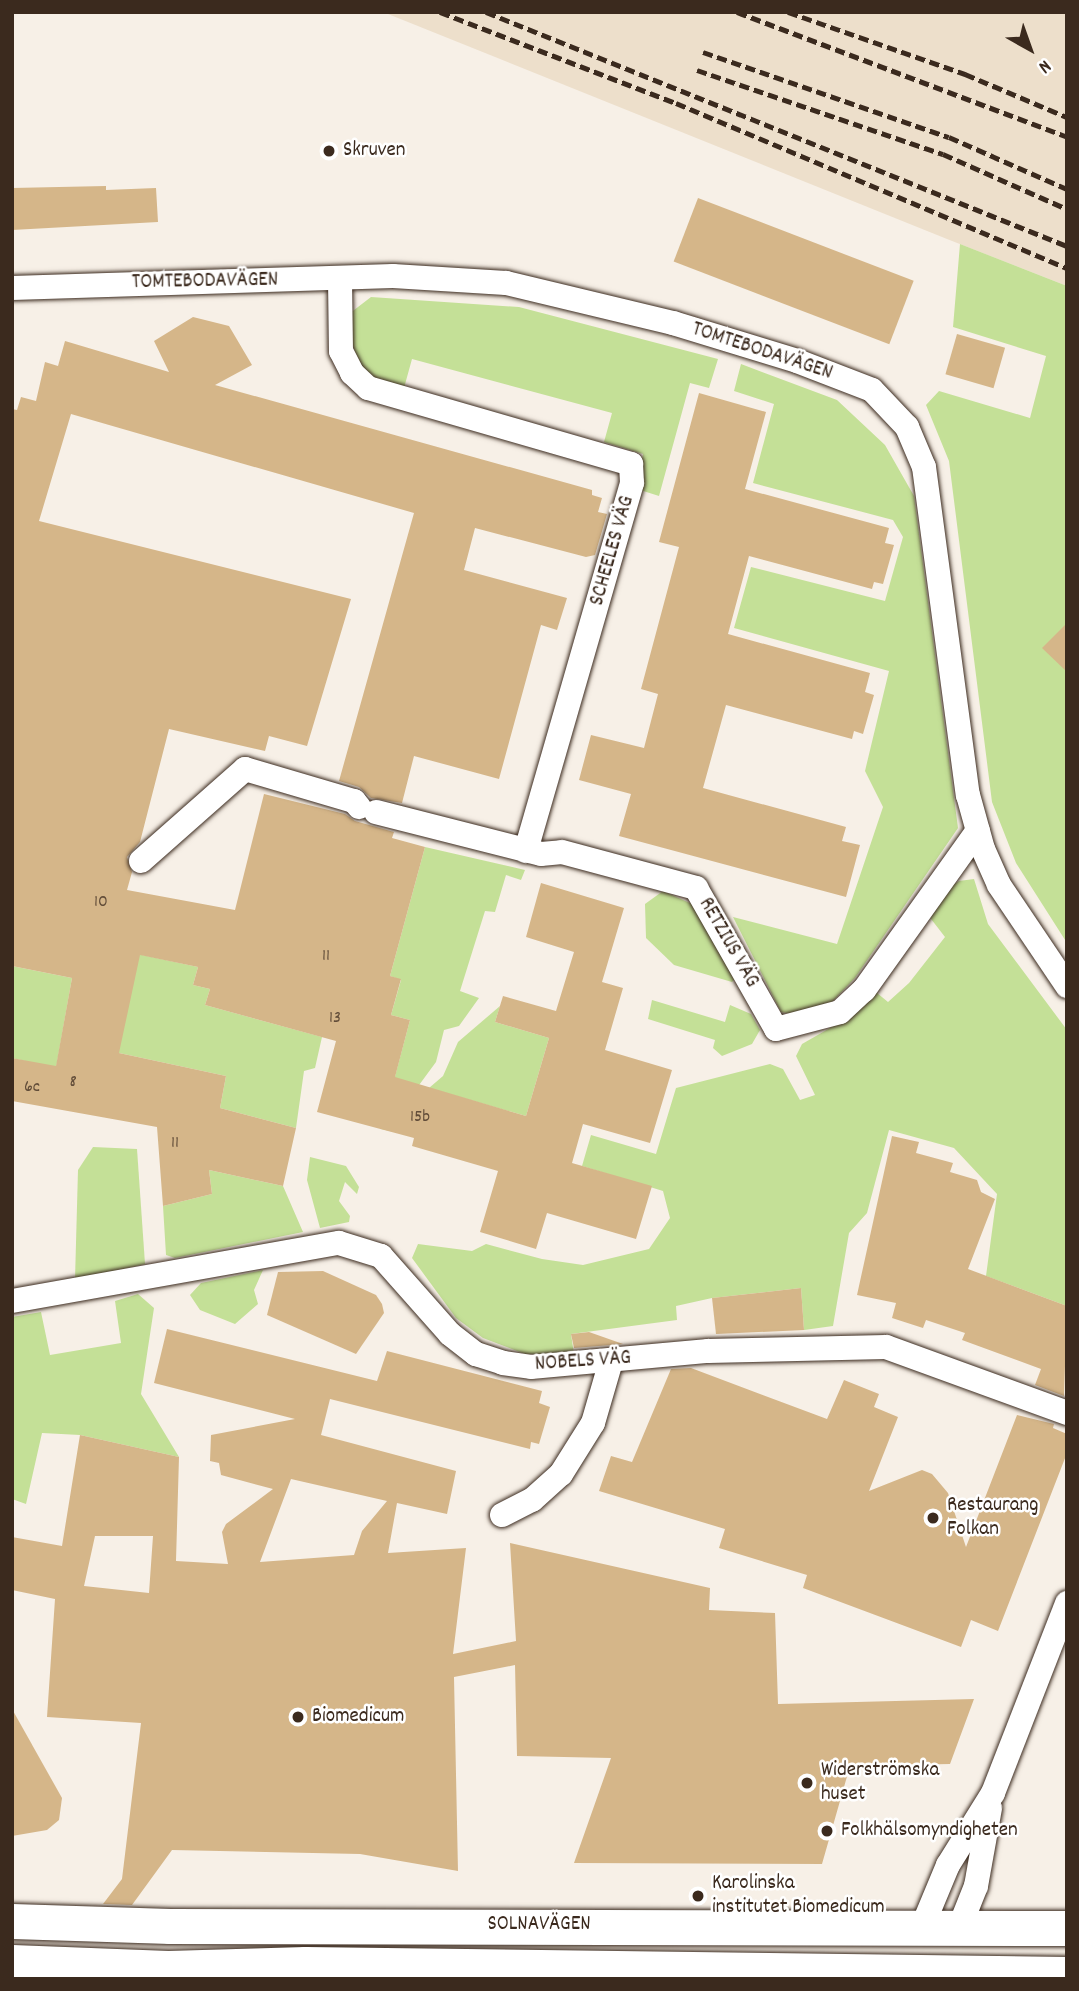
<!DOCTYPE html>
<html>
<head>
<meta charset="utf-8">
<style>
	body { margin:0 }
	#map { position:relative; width:1079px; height:1991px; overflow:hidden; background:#f7f0e7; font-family:Dekko,sans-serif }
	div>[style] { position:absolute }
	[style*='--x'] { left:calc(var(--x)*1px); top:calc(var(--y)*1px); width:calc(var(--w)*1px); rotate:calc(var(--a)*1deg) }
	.built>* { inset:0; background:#eddfcb }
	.green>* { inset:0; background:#c4e097 }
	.building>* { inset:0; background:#d5b689; transform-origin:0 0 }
	.roads { filter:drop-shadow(0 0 2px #3b2a1e) drop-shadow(0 0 2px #3b2a1e) }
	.street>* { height:24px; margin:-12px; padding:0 12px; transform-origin:12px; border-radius:12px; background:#fff }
	.secondary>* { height:35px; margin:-17.5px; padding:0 17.5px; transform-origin:17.5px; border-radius:17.5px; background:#fff }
	.rail>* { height:5px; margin-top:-2.5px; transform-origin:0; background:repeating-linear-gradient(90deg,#3b2a1e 0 10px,transparent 0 15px) }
	.dots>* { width:19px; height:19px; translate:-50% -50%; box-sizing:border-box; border:4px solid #fff; border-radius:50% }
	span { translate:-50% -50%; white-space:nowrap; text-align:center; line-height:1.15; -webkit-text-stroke:5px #fff; paint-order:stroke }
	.number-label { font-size:18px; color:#624d39 }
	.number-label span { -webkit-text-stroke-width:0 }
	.poi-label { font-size:21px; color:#3b2a1e }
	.left { translate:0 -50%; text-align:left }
	.street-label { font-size:21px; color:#3b2a1e }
	.frame { position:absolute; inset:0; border:14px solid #3b2a1e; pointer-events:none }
	.north { position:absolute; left:995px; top:14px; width:70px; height:70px; -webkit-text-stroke:5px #fff; paint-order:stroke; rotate:140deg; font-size:19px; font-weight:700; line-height:28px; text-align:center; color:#3b2a1e }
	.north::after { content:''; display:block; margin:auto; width:24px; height:32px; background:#3b2a1e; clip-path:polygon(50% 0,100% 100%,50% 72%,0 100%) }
</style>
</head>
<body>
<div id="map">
	<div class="built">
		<i style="clip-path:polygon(383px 12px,1067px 12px,1067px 286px,947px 239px)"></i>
	</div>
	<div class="green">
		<i style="clip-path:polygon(960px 244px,1067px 286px,1067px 943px,1016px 863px,992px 802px,949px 461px,926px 405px,939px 391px,1030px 418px,1046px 356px,953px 327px)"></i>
		<i style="clip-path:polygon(371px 297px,519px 307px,718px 359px,709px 388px,690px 383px,659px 496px,637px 489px,643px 454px,604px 442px,612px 413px,412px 359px,404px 388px,374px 378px,359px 366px,345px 317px)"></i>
		<i style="clip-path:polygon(741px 364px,837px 400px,885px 445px,914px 496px,958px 828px,855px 978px,830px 1004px,798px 1015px,781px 1012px,733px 917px,837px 944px,883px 807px,865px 771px,889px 671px,734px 628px,751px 567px,885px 601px,903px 537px,893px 520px,753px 483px,774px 404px,734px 391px)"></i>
		<i style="clip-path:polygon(425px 847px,525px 870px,521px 880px,506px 875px,495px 912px,485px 911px,460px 991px,479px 998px,459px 1026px,444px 1030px,436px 1062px,411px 1096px,399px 1133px,381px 1129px,410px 1020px,391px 1015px,401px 980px,390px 976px)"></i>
		<i style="clip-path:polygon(974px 879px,988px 924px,1067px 1030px,1067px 1306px,986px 1276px,997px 1194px,954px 1148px,889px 1130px,867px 1213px,849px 1233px,833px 1326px,804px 1330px,801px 1288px,712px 1298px,676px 1306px,677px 1320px,571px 1334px,574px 1354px,525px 1354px,483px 1338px,456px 1318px,412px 1258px,418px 1244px,472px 1251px,486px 1244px,542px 1259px,583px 1265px,649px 1249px,670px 1218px,663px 1191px,582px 1166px,591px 1135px,656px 1154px,676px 1088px,770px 1064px,783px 1069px,800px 1100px,815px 1095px,796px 1056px,802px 1044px,844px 1020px,871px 988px,888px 1002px,909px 983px,945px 937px,921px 906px,959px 881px)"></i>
		<i style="clip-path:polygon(663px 891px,692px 904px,737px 977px,732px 982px,674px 965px,646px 938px,645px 904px)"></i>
		<i style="clip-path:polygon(119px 950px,198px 967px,193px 985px,210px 989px,205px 1005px,322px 1037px,315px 1068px,304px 1071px,296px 1128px,220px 1108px,226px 1076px,119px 1053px)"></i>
		<i style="clip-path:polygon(12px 966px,72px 978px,56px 1068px,12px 1058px)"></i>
		<i style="clip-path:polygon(652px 1000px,725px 1022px,730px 1005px,751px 1014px,760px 1030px,752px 1044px,722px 1056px,713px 1048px,715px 1040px,648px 1019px)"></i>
		<i style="clip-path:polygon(500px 1006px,495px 1022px,549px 1038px,526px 1116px,429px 1088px,443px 1076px,458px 1042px)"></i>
		<i style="clip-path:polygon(93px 1147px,137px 1149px,145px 1264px,75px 1280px,78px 1170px)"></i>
		<i style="clip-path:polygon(310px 1157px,346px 1166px,359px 1187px,357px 1194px,345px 1182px,339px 1201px,350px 1216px,349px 1222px,320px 1228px,307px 1180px)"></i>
		<i style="clip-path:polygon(209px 1170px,283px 1186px,303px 1232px,175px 1258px,166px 1255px,163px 1206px,212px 1194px)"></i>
		<i style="clip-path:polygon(263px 1270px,254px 1290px,258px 1304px,235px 1324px,200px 1310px,190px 1295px,201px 1283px)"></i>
		<i style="clip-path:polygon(138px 1294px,154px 1308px,141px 1394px,179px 1457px,80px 1435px,42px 1433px,26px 1504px,12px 1499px,12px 1317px,41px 1312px,50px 1355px,121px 1343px,115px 1301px)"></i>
	</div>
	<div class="building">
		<i style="clip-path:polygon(106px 186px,106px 190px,156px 188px,158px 222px,12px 230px,12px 188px)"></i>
		<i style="left:698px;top:198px;width:231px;height:68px;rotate:21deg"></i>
		<i style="clip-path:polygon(193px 317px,229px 326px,252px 365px,215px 385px,592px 490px,592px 495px,602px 498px,598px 512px,607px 514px,595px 555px,586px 557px,475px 528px,464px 570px,567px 598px,557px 630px,541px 625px,499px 779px,414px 756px,402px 803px,371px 798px,359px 787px,339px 781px,414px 513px,71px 414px,39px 521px,351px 599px,307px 746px,269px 736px,265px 751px,169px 729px,140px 842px,127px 857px,132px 872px,127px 890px,235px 910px,264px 794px,345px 814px,355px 821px,394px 832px,392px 838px,425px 847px,390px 976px,401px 979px,391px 1015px,410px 1020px,395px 1077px,526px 1116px,549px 1038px,495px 1022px,503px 996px,556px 1011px,574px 952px,526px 937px,541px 883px,624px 908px,602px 982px,623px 988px,605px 1050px,672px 1070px,650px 1143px,583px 1124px,572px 1163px,652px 1186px,636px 1239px,547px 1213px,536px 1249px,480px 1232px,498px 1171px,412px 1146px,414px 1138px,317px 1112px,336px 1041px,205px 1005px,210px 989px,193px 985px,198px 967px,140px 955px,119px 1053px,226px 1076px,220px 1108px,296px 1128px,283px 1186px,209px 1170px,212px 1194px,163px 1206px,157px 1127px,12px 1101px,12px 1058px,56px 1066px,72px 978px,12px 966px,12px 409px,17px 410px,21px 397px,36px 401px,45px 362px,58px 366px,65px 341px,169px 372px,154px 341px)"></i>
		<i style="left:957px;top:334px;width:50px;height:42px;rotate:16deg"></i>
		<i style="clip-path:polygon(699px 393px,766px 412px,745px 489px,889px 528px,885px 543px,894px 545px,883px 584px,874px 582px,872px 589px,749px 556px,728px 634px,870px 673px,865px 692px,874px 695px,863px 734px,854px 731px,852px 739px,726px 705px,703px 788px,846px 827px,842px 841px,860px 845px,846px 897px,619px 836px,631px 794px,579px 780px,591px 735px,644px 748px,658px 694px,641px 689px,679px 547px,659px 542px)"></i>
		<i style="clip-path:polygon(1067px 623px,1067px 672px,1042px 648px)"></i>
		<i style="clip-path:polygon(892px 1136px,919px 1142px,916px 1153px,953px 1163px,950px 1172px,977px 1180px,981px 1192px,995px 1199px,968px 1269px,1067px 1306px,1064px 1396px,1035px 1385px,1041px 1369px,962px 1340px,965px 1333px,926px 1320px,923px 1328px,892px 1318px,896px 1303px,857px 1295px)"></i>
		<i style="clip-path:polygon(323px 1271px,376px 1295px,382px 1304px,384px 1313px,356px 1354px,267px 1315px,278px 1272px)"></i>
		<i style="clip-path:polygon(801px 1288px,804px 1330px,716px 1334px,712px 1298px)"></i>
		<i style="clip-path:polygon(evenodd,167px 1329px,377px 1381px,387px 1351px,542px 1391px,539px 1403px,550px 1407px,539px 1444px,531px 1442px,530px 1449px,330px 1399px,321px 1435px,456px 1471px,447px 1514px,397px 1503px,388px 1553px,466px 1548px,453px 1654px,516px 1641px,510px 1543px,710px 1588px,709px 1610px,775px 1613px,778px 1704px,974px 1699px,950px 1764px,850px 1766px,822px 1864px,574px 1863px,611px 1758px,517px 1756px,515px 1665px,454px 1677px,458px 1871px,360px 1854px,172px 1850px,132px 1905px,103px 1904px,122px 1879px,141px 1723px,47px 1717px,55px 1599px,12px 1590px,12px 1537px,62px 1546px,80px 1435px,179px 1457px,176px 1561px,228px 1564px,222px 1532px,226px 1524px,273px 1489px,221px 1475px,219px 1463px,210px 1461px,211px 1435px,295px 1419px,154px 1383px,167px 1329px,291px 1479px,387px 1501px,362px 1531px,354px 1555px,260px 1562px,291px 1479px,167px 1329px,95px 1536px,153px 1536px,149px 1593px,84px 1586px,95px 1536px)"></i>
		<i style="clip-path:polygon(589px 1332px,623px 1344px,574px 1348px,571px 1334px)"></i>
		<i style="clip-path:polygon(691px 1368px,827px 1419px,844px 1380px,879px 1394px,874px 1407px,898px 1417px,869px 1491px,922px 1470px,932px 1474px,948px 1493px,966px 1547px,1017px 1415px,1054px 1424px,1053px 1428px,1067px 1434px,1067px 1453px,998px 1631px,971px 1620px,961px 1647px,803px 1588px,807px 1575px,719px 1548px,725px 1529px,599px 1491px,611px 1456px,632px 1462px,671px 1369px)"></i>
		<i style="clip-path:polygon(12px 1709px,62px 1798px,59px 1820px,47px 1830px,12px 1836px)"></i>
	</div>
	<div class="roads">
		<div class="street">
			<i style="--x:340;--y:280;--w:71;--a:89.2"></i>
			<i style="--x:341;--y:351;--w:25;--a:63"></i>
			<i style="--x:352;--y:373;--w:22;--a:43"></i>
			<i style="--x:368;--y:388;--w:274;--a:16.1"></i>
			<i style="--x:631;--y:464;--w:19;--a:87"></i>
			<i style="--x:632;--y:483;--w:383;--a:106.1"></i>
			<i style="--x:12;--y:288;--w:381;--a:-1.8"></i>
			<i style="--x:393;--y:276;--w:113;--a:3.5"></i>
			<i style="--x:506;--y:283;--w:172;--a:13.5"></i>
			<i style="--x:673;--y:323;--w:130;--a:17"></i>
			<i style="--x:797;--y:361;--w:80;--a:21.1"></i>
			<i style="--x:872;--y:390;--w:51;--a:46.6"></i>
			<i style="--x:907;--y:427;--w:43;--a:67"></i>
			<i style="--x:924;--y:467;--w:331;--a:82.4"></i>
			<i style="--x:968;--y:795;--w:56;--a:74.5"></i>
			<i style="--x:983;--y:849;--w:39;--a:66"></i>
			<i style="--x:999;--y:885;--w:122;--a:56"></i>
			<i style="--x:376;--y:812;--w:170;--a:14.3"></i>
			<i style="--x:541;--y:854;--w:21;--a:-5"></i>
			<i style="--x:562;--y:852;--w:139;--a:15"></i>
			<i style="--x:696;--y:888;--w:162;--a:60.4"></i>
			<i style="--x:776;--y:1029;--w:66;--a:-14.9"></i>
			<i style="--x:840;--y:1012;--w:33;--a:-43"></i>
			<i style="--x:864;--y:990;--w:196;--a:-54.5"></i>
			<i style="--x:141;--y:861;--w:139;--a:-41.5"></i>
			<i style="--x:245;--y:769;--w:114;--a:16.4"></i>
			<i style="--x:354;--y:801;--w:8;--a:50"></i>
			<i style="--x:12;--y:1301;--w:332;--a:-10.1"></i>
			<i style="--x:339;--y:1243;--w:44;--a:17.2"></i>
			<i style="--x:381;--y:1256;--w:104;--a:48.5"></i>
			<i style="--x:450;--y:1334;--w:33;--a:38"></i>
			<i style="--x:476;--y:1354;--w:28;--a:18"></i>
			<i style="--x:503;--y:1363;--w:28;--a:8"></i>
			<i style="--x:531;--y:1367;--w:178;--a:-5.2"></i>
			<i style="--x:708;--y:1351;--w:178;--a:-1.3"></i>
			<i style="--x:886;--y:1347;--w:193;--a:20"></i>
			<i style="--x:502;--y:1515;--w:34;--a:-27"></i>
			<i style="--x:532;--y:1500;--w:39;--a:-42"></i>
			<i style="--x:561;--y:1474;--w:60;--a:-57.9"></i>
			<i style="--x:593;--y:1423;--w:65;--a:-73.8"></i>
			<i style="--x:923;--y:1925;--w:65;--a:-67.4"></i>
			<i style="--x:948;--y:1865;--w:85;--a:-58"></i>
			<i style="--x:993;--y:1793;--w:204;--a:-68.7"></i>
			<i style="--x:960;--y:1926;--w:43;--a:-68.2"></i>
			<i style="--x:976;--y:1886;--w:79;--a:-79.8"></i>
		</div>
		<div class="secondary">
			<i style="--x:12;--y:1921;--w:158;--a:1.8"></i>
			<i style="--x:170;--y:1926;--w:897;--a:0.13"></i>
			<i style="--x:12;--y:1962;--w:156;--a:2.2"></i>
			<i style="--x:168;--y:1968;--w:137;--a:-1.7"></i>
			<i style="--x:305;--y:1964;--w:762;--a:0.75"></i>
		</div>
	</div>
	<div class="rail">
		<i style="--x:440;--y:12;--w:253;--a:21.1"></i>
		<i style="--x:676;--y:103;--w:424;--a:22.9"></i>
		<i style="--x:486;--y:12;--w:626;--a:21.94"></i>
		<i style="--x:737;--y:12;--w:353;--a:20.7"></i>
		<i style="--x:788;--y:12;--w:188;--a:19.3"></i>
		<i style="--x:965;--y:74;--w:111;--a:22.9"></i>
		<i style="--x:703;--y:52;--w:260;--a:19.1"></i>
		<i style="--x:949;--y:137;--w:129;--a:23.8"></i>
		<i style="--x:697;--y:70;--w:260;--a:18.9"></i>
		<i style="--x:943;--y:154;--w:136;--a:23.9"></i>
	</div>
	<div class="dots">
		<i style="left:329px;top:151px;background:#3b2a1e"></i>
		<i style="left:933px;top:1518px;background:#3b2a1e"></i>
		<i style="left:298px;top:1717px;background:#3b2a1e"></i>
		<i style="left:807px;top:1783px;background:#3b2a1e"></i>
		<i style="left:827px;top:1831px;background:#3b2a1e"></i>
		<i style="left:698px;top:1896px;background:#3b2a1e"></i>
	</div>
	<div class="number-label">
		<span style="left:101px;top:903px">10</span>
		<span style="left:326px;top:957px">11</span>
		<span style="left:335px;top:1019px">13</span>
		<span style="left:73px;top:1083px">8</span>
		<span style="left:32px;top:1088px">6c</span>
		<span style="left:420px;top:1118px">15b</span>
		<span style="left:175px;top:1144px">11</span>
	</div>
	<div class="poi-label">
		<span class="left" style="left:343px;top:151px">Skruven</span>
		<span class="left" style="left:947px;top:1518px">Restaurang<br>Folkan</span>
		<span class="left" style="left:312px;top:1717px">Biomedicum</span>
		<span class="left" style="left:821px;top:1783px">Widerströmska<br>huset</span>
		<span class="left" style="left:841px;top:1831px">Folkhälsomyndigheten</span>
		<span class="left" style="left:712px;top:1896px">Karolinska<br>institutet Biomedicum</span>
	</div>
	<div class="street-label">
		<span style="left:205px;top:282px;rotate:-1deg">TOMTEBODAVÄGEN</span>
		<span style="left:762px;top:352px;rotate:18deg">TOMTEBODAVÄGEN</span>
		<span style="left:613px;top:551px;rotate:-74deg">SCHEELES VÄG</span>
		<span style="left:728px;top:943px;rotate:60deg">RETZIUS VÄG</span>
		<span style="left:583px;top:1362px;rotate:-4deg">NOBELS VÄG</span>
		<span style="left:539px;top:1925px">SOLNAVÄGEN</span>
	</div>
	<div class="frame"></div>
	<div class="north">N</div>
</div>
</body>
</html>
